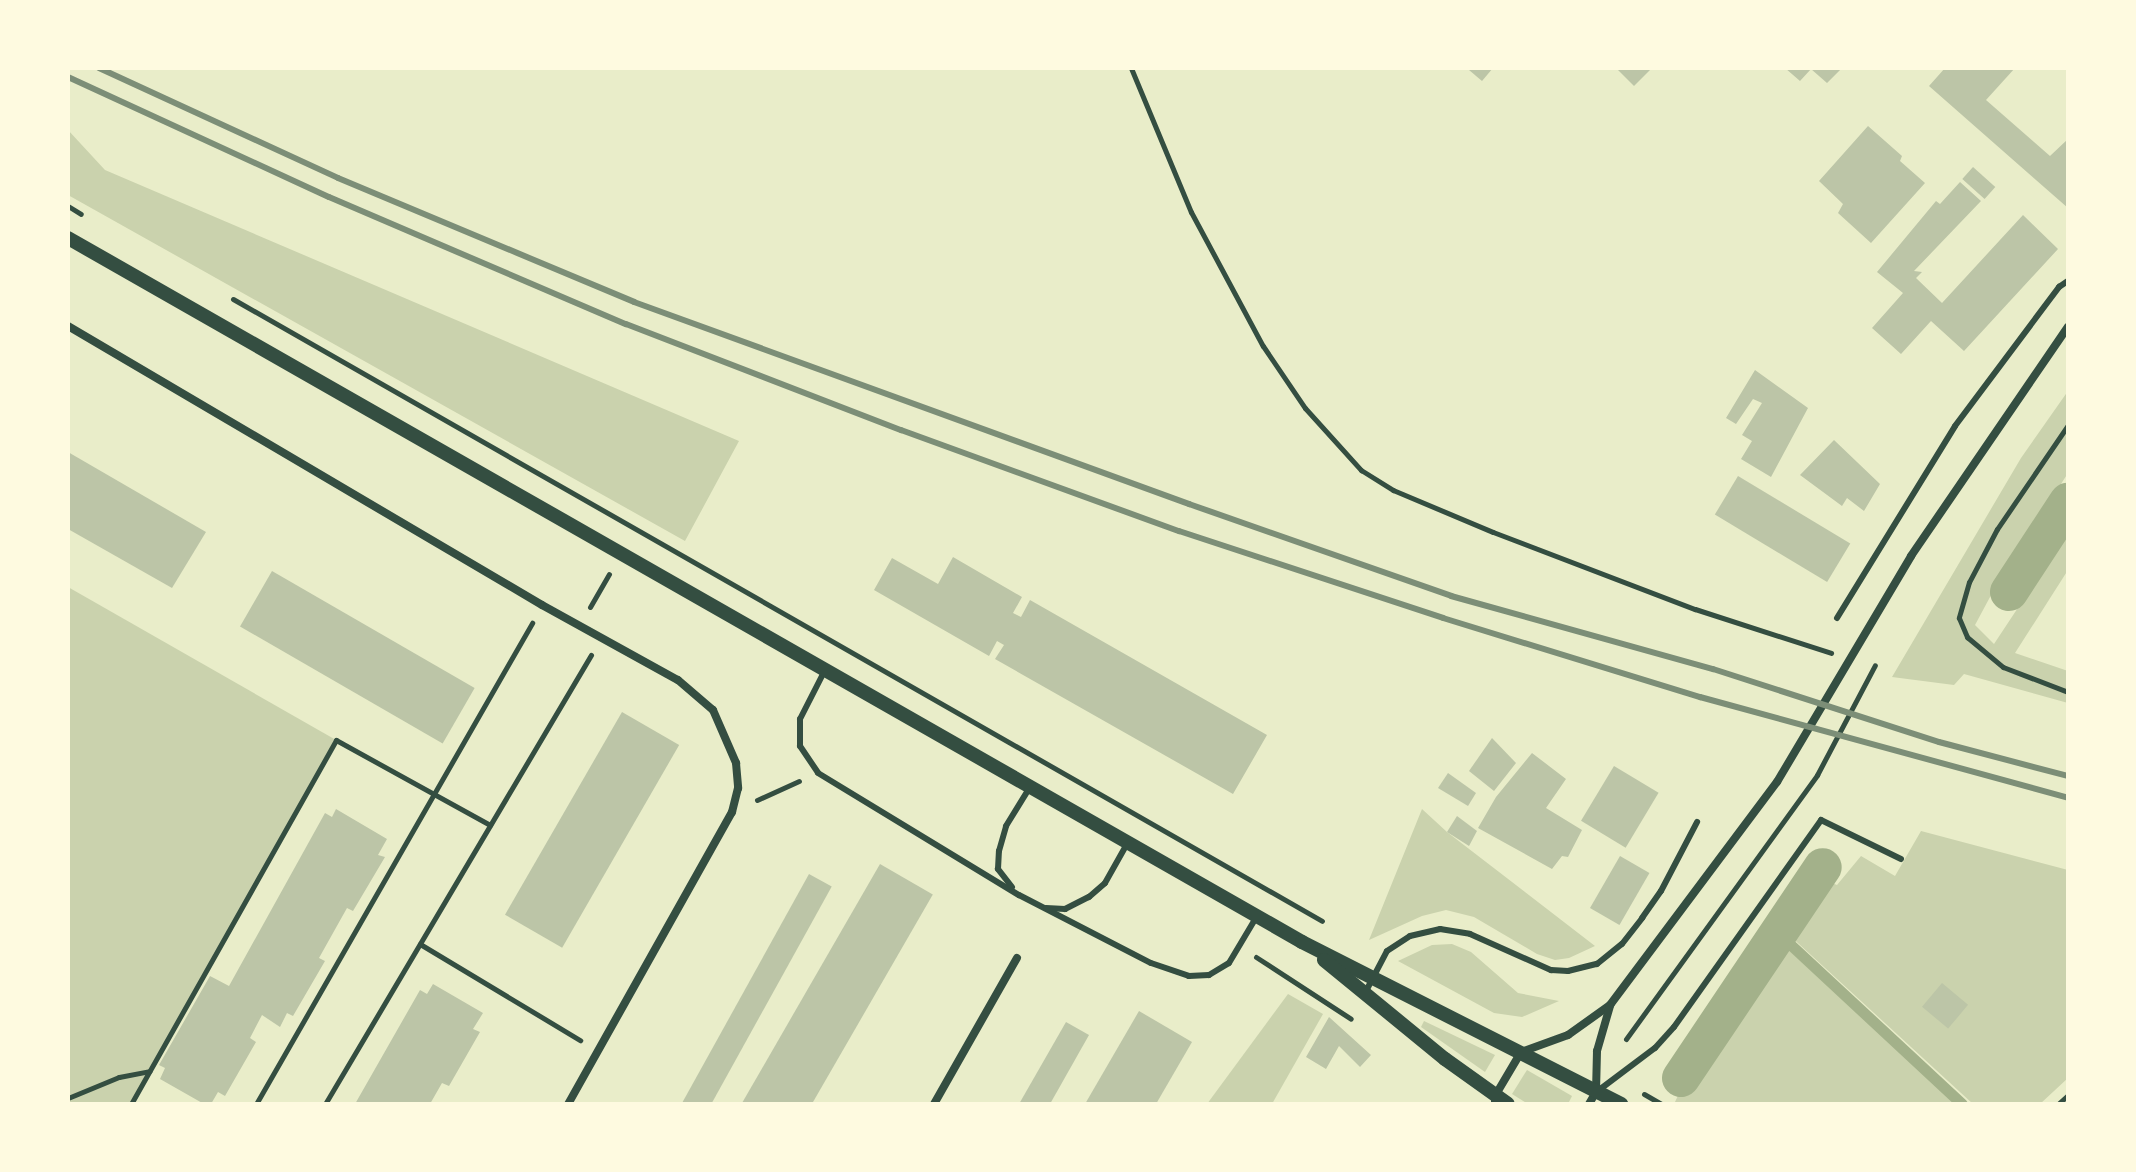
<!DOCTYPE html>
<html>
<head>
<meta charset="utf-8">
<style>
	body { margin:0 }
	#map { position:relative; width:2136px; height:1172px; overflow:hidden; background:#e9edc9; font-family:Arial,sans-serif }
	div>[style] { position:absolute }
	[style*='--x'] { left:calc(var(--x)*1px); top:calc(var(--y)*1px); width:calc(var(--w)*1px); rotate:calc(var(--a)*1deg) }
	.green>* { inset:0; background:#cad2ad }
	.stream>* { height:11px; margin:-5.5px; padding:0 5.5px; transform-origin:5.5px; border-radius:5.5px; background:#a3b18a }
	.canal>* { height:38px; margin:-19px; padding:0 19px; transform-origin:19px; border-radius:19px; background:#a3b18a }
	.building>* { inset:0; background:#bcc5a7; transform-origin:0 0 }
	.path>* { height:5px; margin:-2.5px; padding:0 2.5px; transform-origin:2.5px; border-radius:2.5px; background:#344e41 }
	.service>* { height:6px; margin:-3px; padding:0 3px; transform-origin:3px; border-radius:3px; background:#344e41 }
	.minor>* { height:8px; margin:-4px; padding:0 4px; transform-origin:4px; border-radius:4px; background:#344e41 }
	.tertiary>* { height:14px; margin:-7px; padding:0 7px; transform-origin:7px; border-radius:7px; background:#344e41 }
	.rail>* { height:6px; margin:-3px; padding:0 3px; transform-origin:3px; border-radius:3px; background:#7c8e77 }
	span { translate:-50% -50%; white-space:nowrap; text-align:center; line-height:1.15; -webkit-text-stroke:8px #fefae0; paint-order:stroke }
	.frame { position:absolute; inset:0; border:70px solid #fefae0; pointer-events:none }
</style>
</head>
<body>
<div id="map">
	<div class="green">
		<i style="clip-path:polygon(68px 130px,105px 170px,739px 441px,685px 541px,68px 195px)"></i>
		<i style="clip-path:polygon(2068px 391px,2068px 473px,1997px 584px,1975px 625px,1994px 644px,2068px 532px,2068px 570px,2015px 653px,2068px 671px,2068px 703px,1964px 674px,1954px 685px,1892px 677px,2021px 458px)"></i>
		<i style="clip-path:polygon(68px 587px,336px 740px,131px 1104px,68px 1104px)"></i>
		<i style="clip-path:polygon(1422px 809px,1447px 832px,1595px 946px,1569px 958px,1555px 960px,1537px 954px,1474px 917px,1446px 910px,1422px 916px,1369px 940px)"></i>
		<i style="clip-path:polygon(1921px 831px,2068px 870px,2068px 1078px,2040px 1104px,1973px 1104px,1787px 933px,1825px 880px,1837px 885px,1861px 856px,1895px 876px)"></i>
		<i style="clip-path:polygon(1778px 940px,1909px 1061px,1957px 1104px,1674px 1104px,1686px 1079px)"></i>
		<i style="clip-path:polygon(1452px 944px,1471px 952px,1518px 993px,1559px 1001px,1522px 1017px,1494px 1013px,1398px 961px,1432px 945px)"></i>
		<i style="clip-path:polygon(1288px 994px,1323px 1014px,1272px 1104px,1207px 1104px)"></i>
		<i style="clip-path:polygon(1424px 1021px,1495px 1055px,1485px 1072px,1421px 1027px)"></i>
		<i style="clip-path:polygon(1527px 1070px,1572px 1096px,1568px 1104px,1528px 1104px,1512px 1094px)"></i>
	</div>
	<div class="stream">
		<i style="--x:1778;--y:933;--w:251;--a:42.9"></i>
	</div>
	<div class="canal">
		<i style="--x:2009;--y:592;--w:108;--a:-56.8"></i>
		<i style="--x:1681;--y:1078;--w:254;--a:-56.1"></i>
	</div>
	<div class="building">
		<i style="clip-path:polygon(1471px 68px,1493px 68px,1482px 81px,1469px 70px)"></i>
		<i style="clip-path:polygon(1616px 68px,1652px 68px,1634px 86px)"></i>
		<i style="clip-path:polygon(1785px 68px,1842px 68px,1827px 83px,1811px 69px,1800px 81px)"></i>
		<i style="clip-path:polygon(1945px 68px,2015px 68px,1986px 100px,2050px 156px,2068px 139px,2068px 208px,1929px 86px)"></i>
		<i style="clip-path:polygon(1868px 126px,1902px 156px,1900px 161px,1925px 183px,1871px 243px,1838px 213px,1843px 204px,1819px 181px)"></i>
		<i style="left:1973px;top:167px;width:30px;height:16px;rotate:42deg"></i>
		<i style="clip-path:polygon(1960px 182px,1981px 201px,1914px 271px,1922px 272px,1916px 278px,1942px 303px,2023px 215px,2058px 249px,1964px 351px,1931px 321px,1901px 354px,1872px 328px,1903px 293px,1877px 272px,1936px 201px,1940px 204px)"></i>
		<i style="clip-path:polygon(1755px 370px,1808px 408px,1771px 477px,1741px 459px,1752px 441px,1742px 435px,1762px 403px,1753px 399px,1736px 424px,1726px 418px)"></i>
		<i style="clip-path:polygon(1834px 440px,1880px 484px,1864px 511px,1847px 498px,1842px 506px,1800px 475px)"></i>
		<i style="clip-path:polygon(68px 452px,206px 532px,172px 588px,68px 529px)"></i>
		<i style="left:1738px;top:476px;width:131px;height:45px;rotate:31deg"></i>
		<i style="clip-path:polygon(953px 557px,1022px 597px,1013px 613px,1021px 617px,1030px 600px,1267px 735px,1233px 794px,995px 659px,1004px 645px,997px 641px,989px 656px,874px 590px,892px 558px,938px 584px)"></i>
		<i style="left:272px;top:571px;width:234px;height:64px;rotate:30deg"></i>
		<i style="left:622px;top:712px;width:66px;height:234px;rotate:30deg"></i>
		<i style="clip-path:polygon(1492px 738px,1516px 763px,1494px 791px,1469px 771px)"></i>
		<i style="clip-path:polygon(1532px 753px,1566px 779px,1546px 808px,1582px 830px,1568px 857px,1562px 856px,1552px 869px,1478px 828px,1496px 797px)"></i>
		<i style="left:1614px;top:766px;width:52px;height:64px;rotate:31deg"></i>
		<i style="clip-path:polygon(1448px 773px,1476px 793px,1468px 806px,1438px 788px)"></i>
		<i style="clip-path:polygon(336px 809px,387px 839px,378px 855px,385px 857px,353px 911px,347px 908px,319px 958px,325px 961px,293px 1016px,287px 1013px,280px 1027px,262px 1015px,250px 1038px,256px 1042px,225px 1096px,218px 1092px,211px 1104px,204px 1104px,160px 1079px,165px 1068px,159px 1065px,210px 976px,229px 986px,325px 813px,332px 817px)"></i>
		<i style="clip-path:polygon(1457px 816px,1477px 831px,1469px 846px,1447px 832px)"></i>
		<i style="left:1620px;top:856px;width:34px;height:60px;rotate:30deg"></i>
		<i style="left:880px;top:864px;width:61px;height:276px;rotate:30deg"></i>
		<i style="left:809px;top:874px;width:26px;height:265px;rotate:29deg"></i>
		<i style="left:1942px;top:983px;width:34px;height:31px;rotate:40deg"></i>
		<i style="clip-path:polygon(433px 984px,483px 1013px,473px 1029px,480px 1032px,449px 1086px,442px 1083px,430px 1104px,355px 1104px,420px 990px,427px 994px)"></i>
		<i style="clip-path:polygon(1139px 1011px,1192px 1042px,1156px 1104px,1085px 1104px)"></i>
		<i style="clip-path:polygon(1329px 1017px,1371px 1055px,1360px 1067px,1339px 1046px,1326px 1069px,1306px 1057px)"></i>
		<i style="clip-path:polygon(1066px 1022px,1089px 1035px,1050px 1104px,1019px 1104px)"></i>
	</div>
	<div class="path">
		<i style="--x:1131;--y:68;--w:156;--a:67.4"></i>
		<i style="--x:1191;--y:212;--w:152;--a:61.8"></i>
		<i style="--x:1263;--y:346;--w:75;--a:55.9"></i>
		<i style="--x:1305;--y:408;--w:84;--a:47.9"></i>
		<i style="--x:1361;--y:470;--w:38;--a:32"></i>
		<i style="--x:1393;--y:490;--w:108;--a:22.8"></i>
		<i style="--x:1493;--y:532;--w:216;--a:20.9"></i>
		<i style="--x:1695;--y:609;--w:143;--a:17.9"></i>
		<i style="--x:68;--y:206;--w:15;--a:32"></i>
		<i style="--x:233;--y:299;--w:1254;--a:29.73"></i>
		<i style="--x:2068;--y:425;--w:126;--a:124.3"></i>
		<i style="--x:1997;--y:529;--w:60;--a:117.8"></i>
		<i style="--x:1969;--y:582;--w:37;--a:106"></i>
		<i style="--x:1959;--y:618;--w:21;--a:67"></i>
		<i style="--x:1967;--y:637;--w:47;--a:39.8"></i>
		<i style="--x:2003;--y:667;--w:70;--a:21"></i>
		<i style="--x:590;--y:607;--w:38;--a:-60"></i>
		<i style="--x:757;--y:800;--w:46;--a:-24.3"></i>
		<i style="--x:420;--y:944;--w:187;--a:31"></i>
		<i style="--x:1256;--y:957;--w:113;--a:33.1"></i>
		<i style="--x:1626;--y:1039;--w:326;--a:-54.1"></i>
		<i style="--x:1817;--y:775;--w:124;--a:-62.2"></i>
		<i style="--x:1644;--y:1094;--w:20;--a:30"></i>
		<i style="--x:68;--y:1098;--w:55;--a:-22.4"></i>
		<i style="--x:119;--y:1077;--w:31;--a:-11"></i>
		<i style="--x:131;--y:1104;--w:418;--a:-60.6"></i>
		<i style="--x:336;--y:740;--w:176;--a:28.9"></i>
		<i style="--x:256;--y:1104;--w:555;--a:-60.15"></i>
		<i style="--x:325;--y:1104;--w:522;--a:-59.36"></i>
		<i style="--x:2058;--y:1104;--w:13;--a:-42"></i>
	</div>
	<div class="service">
		<i style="--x:1837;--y:618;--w:225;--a:-58.4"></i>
		<i style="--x:1955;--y:426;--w:174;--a:-53.2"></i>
		<i style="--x:2059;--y:287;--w:11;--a:-34"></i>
		<i style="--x:825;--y:670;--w:55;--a:117"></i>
		<i style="--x:800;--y:719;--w:27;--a:90"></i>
		<i style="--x:800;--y:746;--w:32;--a:56"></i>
		<i style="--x:818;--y:773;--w:235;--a:31.3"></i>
		<i style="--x:1019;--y:895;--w:148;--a:27.3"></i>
		<i style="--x:1151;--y:963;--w:40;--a:18.9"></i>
		<i style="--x:1189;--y:976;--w:20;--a:-3"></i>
		<i style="--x:1209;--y:975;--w:23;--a:-31"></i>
		<i style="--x:1229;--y:963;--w:55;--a:-59.2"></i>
		<i style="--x:1012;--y:887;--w:23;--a:-128"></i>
		<i style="--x:998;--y:869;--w:18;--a:-87"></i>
		<i style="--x:999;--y:851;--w:26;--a:-74"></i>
		<i style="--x:1006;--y:826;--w:46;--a:-58.4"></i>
		<i style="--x:1046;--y:908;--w:19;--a:3"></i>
		<i style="--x:1065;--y:909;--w:27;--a:-27"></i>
		<i style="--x:1089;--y:897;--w:21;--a:-41"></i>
		<i style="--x:1105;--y:883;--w:45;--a:-60.6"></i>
		<i style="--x:1365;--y:993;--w:47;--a:-62.4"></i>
		<i style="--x:1387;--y:951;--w:27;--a:-33"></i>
		<i style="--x:1410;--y:936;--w:31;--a:-13"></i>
		<i style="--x:1440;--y:929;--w:30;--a:9"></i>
		<i style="--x:1470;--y:934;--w:89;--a:24"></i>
		<i style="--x:1551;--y:970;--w:17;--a:3"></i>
		<i style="--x:1568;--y:971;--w:30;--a:-14"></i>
		<i style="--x:1597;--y:964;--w:32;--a:-39"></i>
		<i style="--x:1622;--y:944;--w:33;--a:-52"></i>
		<i style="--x:1642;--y:918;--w:33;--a:-55"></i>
		<i style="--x:1661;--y:891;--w:78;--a:-62.4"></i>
		<i style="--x:1599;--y:1090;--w:70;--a:-36.9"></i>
		<i style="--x:1655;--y:1048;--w:28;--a:-48"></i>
		<i style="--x:1674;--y:1027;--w:254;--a:-54.6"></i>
		<i style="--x:1821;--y:820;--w:89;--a:26"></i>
	</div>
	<div class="minor">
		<i style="--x:68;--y:326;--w:550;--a:30.48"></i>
		<i style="--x:542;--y:605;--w:155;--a:28.9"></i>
		<i style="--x:678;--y:680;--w:46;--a:40.6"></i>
		<i style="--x:713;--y:710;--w:58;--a:66.5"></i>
		<i style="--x:736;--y:763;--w:25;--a:85"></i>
		<i style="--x:738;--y:788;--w:25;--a:104"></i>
		<i style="--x:732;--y:812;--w:335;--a:119.3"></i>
		<i style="--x:934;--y:1104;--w:168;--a:-60.4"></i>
		<i style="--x:1495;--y:1104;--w:8;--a:-90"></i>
		<i style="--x:1495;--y:1096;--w:51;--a:-59.4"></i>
		<i style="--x:1521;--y:1052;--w:50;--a:-19.9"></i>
		<i style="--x:1568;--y:1035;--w:52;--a:-35.5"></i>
		<i style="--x:1610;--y:1005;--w:279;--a:-53.2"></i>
		<i style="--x:1777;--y:782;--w:263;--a:-59.3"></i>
		<i style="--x:1911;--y:556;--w:278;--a:-55.6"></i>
		<i style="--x:1589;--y:1104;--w:14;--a:-60"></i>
		<i style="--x:1596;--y:1092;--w:41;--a:-88.6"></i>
		<i style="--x:1597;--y:1051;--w:47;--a:-73.9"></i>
	</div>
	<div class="tertiary">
		<i style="--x:68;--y:238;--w:1421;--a:29.7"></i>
		<i style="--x:1302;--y:942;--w:358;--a:26.9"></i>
		<i style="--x:1324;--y:960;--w:156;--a:39.3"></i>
		<i style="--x:1445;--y:1059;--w:77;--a:35.5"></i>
	</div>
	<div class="rail">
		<i style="--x:99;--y:68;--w:263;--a:24.7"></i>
		<i style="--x:338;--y:178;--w:321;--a:22.7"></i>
		<i style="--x:634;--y:302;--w:591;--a:20"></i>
		<i style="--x:1189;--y:504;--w:278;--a:19.3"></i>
		<i style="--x:1451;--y:596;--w:272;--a:15.6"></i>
		<i style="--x:1713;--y:669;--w:237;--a:17.9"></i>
		<i style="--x:1939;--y:742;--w:133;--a:14.8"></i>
		<i style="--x:68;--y:77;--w:287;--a:24.7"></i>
		<i style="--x:329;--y:197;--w:323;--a:23.2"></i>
		<i style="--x:626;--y:324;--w:295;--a:21.1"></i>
		<i style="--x:901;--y:430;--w:296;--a:20"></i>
		<i style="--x:1179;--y:531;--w:278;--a:18.2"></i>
		<i style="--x:1443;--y:618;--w:269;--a:17.1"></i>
		<i style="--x:1700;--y:697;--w:382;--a:15.3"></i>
	</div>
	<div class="frame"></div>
</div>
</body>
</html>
